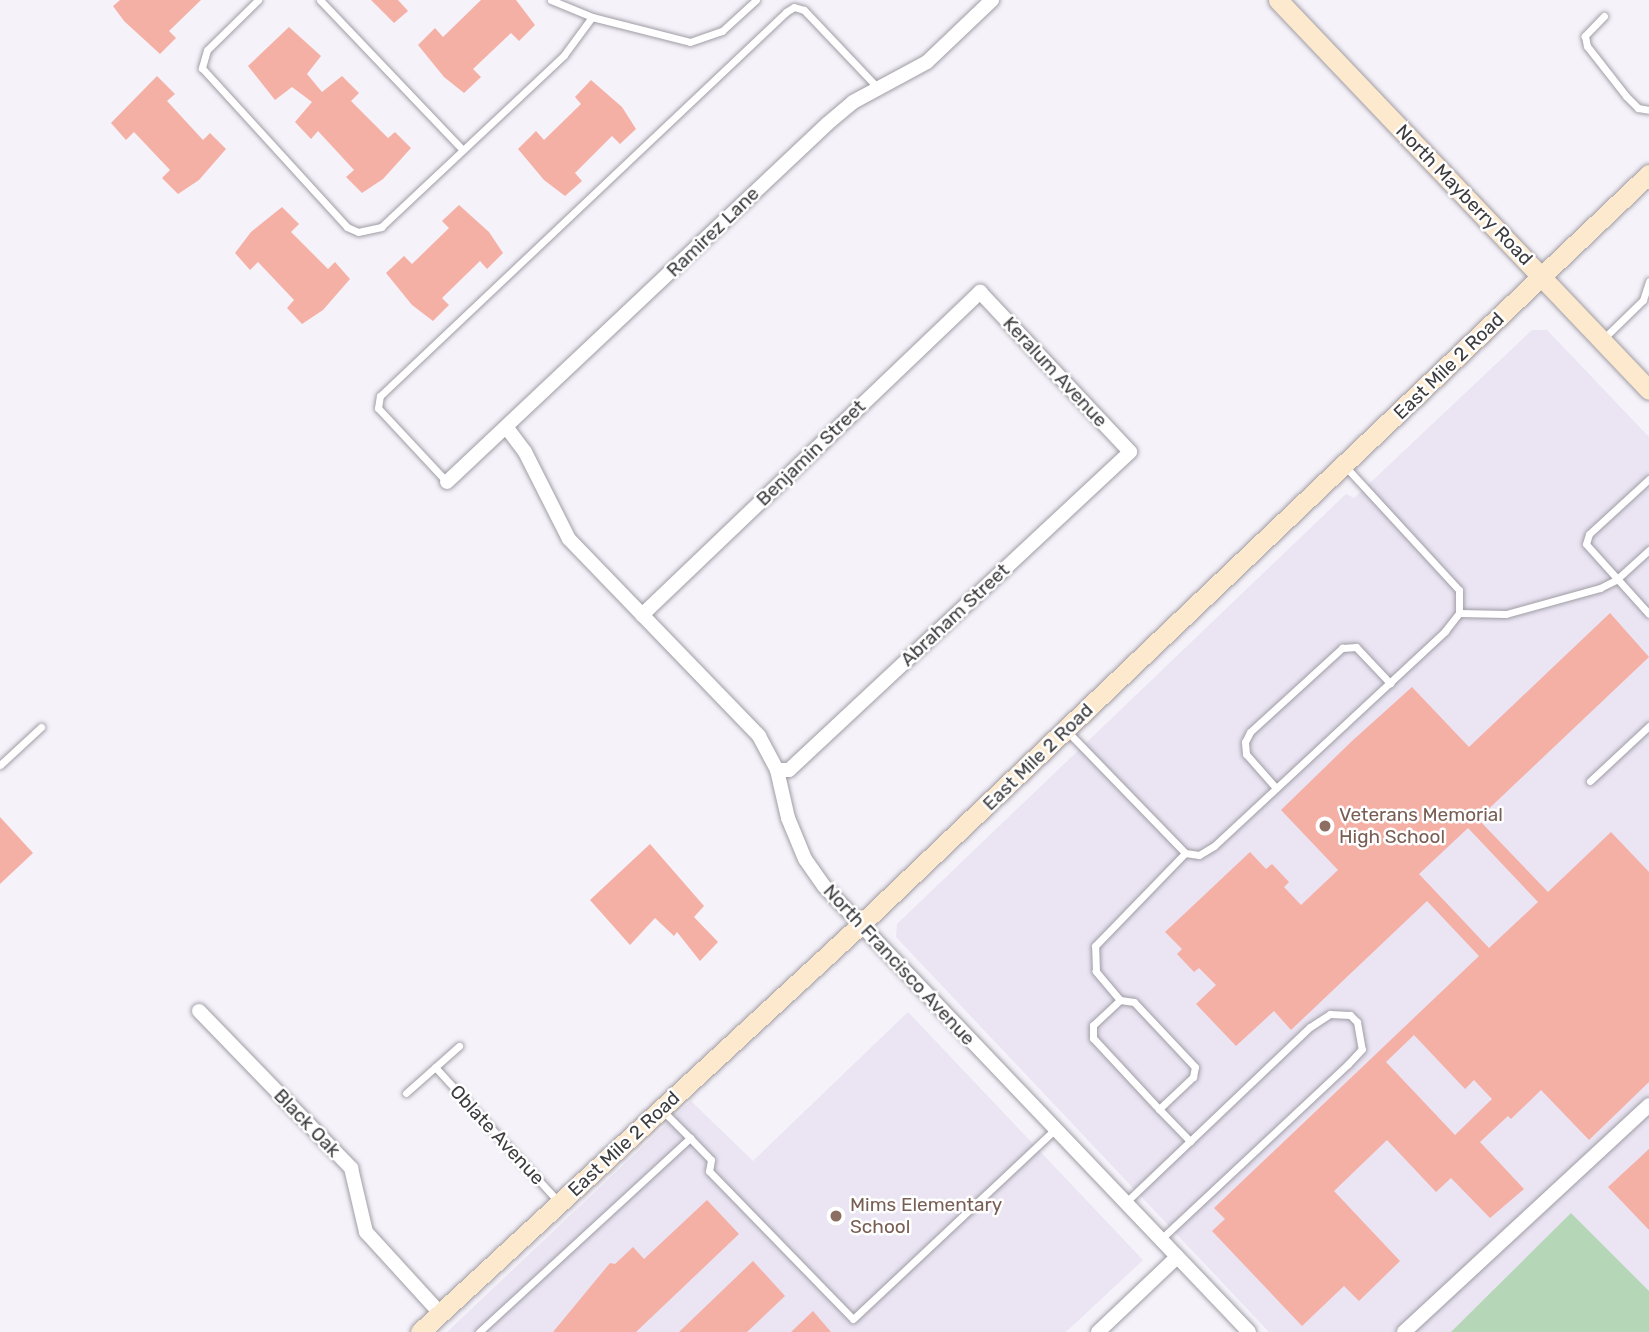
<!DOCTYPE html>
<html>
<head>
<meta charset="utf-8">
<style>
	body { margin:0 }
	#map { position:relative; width:1649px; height:1332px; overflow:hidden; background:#f5f2fa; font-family:Rubik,sans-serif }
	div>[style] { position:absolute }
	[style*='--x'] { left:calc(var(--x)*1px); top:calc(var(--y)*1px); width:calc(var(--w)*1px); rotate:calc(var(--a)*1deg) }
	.built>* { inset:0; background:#eae4f3 }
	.green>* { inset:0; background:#b5d7b8 }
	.building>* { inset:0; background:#f5b0a6 }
	.roads { filter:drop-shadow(0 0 2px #a09da4) drop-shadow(0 0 2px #a09da4) }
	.lane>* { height:7px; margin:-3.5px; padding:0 3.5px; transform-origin:3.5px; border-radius:3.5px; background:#fff }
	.street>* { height:14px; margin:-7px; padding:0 7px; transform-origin:7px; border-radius:7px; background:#fff }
	.secondary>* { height:19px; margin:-9.5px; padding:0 9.5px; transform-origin:9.5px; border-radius:9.5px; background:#fdeace }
	.dots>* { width:19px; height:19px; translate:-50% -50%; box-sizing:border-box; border:4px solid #fff; border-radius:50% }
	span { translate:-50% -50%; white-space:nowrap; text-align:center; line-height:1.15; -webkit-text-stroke:5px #fff; paint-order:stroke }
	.street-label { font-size:19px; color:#3c3b3e }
	.education-label { font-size:19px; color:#785e54 }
	.left { translate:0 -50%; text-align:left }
</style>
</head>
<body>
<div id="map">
	<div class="built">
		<i style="clip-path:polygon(1532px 330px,1547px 330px,1649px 437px,1649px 1332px,1269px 1332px,896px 937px,897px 924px,1346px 494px,1354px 498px)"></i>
		<i style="clip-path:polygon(908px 1012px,1143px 1260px,1066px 1332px,447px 1332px,691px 1101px,753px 1161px)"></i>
	</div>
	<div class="green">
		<i style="clip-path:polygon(1571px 1213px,1649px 1291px,1649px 1332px,1451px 1332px)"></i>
	</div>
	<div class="building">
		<i style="clip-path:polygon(120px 0,201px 0,169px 31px,176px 38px,160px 54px,124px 21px,113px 6px)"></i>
		<i style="clip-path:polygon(371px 0,398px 0,408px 11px,394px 23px)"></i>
		<i style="clip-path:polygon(481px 0,516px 0,535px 25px,519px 41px,511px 33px,473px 69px,481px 77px,464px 93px,444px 77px,418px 45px,435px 28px,443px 37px)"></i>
		<i style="clip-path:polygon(289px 27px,321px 56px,307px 74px,322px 92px,342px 76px,359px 93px,351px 101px,388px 138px,395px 132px,411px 148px,383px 179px,362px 193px,346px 177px,354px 170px,318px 131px,311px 139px,295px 122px,312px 102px,292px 87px,275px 100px,248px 66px)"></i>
		<i style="clip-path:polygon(157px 76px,175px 94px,167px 101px,203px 140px,210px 133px,226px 149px,199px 180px,178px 194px,162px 178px,170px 170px,134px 132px,126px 140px,111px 123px)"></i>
		<i style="clip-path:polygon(591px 80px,622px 107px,636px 129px,620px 144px,612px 136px,575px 173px,582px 181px,565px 196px,544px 180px,518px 149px,536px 131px,544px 140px,581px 104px,575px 97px)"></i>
		<i style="clip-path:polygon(459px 205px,489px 232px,503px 253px,487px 269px,480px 261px,442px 298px,449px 305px,433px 321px,412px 305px,386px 273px,404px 256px,412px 264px,449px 228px,442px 221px)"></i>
		<i style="clip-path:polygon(282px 207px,299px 224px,291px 232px,328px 269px,335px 262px,350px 279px,323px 310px,302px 324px,287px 308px,294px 300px,258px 262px,250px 270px,235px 253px,251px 232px)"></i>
		<i style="clip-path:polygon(evenodd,1610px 613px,1649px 657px,1478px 819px,1548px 892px,1611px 832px,1649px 872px,1649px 1082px,1589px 1140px,1541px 1090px,1511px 1119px,1508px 1116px,1480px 1142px,1524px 1189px,1490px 1218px,1451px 1178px,1436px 1192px,1387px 1140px,1334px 1191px,1400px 1261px,1359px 1301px,1344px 1286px,1302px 1326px,1212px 1231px,1225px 1219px,1214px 1208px,1479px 956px,1427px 901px,1291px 1030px,1274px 1011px,1236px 1046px,1196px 1004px,1216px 985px,1199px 968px,1194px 972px,1177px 954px,1182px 949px,1165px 932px,1250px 852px,1266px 869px,1272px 864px,1289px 882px,1284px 887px,1301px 905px,1338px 870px,1281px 810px,1352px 741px,1412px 687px,1469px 747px,1610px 613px,1468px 828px,1538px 902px,1489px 948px,1419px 874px,1468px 828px,1610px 613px,1414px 1035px,1465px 1089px,1474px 1080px,1492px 1099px,1455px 1135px,1386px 1062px,1414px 1035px)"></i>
		<i style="clip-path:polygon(0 817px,33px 853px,0 884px)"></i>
		<i style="clip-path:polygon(650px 844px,704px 906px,694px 917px,718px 942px,700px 961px,677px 932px,674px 936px,655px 918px,630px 945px,590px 900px)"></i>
		<i style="clip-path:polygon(1649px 1149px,1649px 1230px,1608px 1187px)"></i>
		<i style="clip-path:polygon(707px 1200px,739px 1234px,636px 1332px,553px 1332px,610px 1263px,615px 1264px,633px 1247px,644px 1259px)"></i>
		<i style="clip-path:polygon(753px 1261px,785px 1296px,747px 1332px,679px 1332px)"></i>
		<i style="clip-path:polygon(813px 1311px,831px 1332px,791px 1332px)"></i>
	</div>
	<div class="roads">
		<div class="lane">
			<i style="--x:258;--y:0;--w:71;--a:135.6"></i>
			<i style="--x:207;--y:50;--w:19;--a:106"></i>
			<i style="--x:202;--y:68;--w:215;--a:47.6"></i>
			<i style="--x:347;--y:227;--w:12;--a:24"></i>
			<i style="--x:358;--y:232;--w:24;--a:-12"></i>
			<i style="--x:381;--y:227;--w:251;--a:-43.2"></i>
			<i style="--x:564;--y:55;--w:47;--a:-53.6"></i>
			<i style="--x:320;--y:0;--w:207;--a:46.4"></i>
			<i style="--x:551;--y:0;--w:44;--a:22.5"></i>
			<i style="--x:592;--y:17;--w:101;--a:14.3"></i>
			<i style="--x:690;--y:42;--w:34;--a:-19"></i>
			<i style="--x:722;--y:31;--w:46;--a:-42.4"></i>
			<i style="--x:1604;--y:16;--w:28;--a:134"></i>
			<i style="--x:1585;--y:36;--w:10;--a:79"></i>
			<i style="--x:1587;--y:46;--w:63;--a:52"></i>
			<i style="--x:1626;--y:96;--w:17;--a:45"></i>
			<i style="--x:1638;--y:108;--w:11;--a:10"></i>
			<i style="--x:1603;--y:339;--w:56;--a:-44.3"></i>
			<i style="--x:1643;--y:300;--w:20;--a:-72"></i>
			<i style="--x:1649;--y:479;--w:81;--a:137.5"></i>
			<i style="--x:1589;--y:534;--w:10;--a:107"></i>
			<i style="--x:1586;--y:544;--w:94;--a:48"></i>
			<i style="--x:447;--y:482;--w:101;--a:-133"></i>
			<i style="--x:378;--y:408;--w:12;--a:-81"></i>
			<i style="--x:380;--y:396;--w:559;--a:-43.4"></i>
			<i style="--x:786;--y:12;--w:9;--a:-32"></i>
			<i style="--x:794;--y:7;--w:10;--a:17"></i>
			<i style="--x:804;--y:10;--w:108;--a:46.5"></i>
			<i style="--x:1459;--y:613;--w:47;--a:1.2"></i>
			<i style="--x:1506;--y:614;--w:98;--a:-15.5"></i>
			<i style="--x:1600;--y:588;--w:18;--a:-27"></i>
			<i style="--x:1616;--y:580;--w:45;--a:-42.3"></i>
			<i style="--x:1066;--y:730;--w:171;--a:45.9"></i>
			<i style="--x:1185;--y:853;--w:14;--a:8"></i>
			<i style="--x:1199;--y:855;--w:17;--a:-31"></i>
			<i style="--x:1214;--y:846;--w:316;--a:-42.9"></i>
			<i style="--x:1445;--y:631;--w:23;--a:-52"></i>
			<i style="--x:1459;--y:613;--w:23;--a:-90"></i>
			<i style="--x:1459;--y:590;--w:168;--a:-132.6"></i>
			<i style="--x:0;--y:765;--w:56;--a:-42.8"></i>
			<i style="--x:1590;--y:781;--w:81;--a:-43"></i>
			<i style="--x:1276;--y:788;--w:45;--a:-131.4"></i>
			<i style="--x:1246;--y:754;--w:12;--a:-95"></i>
			<i style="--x:1245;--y:742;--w:11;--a:-63"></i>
			<i style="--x:1250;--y:732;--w:125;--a:-42.4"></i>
			<i style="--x:1342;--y:648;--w:14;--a:-4"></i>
			<i style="--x:1356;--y:647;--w:50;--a:46.6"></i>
			<i style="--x:1120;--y:1000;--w:38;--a:-130"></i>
			<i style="--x:1096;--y:971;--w:25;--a:-92"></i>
			<i style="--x:1095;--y:946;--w:129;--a:-45.9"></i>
			<i style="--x:435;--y:1067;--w:182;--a:47.5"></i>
			<i style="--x:406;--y:1093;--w:71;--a:-41.6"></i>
			<i style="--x:1159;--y:1109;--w:47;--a:-43.3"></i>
			<i style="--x:1193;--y:1077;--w:10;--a:-79"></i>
			<i style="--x:1195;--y:1067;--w:89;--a:-133.2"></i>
			<i style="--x:1134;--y:1002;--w:14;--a:-172"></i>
			<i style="--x:1120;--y:1000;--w:37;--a:137"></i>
			<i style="--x:1093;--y:1025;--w:13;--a:90"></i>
			<i style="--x:1093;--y:1038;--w:97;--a:47.1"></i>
			<i style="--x:1159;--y:1109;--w:45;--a:45.9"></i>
			<i style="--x:690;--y:1138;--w:30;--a:46"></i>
			<i style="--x:711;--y:1160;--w:11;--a:100"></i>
			<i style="--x:709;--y:1171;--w:206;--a:45.8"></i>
			<i style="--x:853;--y:1319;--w:277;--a:-43.2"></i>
			<i style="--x:1125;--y:1203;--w:255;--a:-43.6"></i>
			<i style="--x:1310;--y:1027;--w:24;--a:-33"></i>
			<i style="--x:1330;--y:1014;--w:20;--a:3"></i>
			<i style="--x:1350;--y:1015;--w:10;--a:45"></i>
			<i style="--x:1357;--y:1022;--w:27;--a:80"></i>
			<i style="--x:1362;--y:1049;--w:21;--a:133"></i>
			<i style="--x:1348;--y:1064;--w:256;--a:136.9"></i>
			<i style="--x:479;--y:1332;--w:287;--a:-42.6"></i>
			<i style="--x:690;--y:1138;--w:38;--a:-135"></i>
		</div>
		<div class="street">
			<i style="--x:507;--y:428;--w:30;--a:53"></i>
			<i style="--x:525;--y:452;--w:97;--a:63.2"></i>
			<i style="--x:569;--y:539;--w:274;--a:46"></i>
			<i style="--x:759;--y:736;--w:38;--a:62"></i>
			<i style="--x:777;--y:770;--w:49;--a:77.1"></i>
			<i style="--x:788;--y:818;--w:44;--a:67.5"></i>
			<i style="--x:805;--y:859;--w:33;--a:55"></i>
			<i style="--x:824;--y:886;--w:616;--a:46.38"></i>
			<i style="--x:447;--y:482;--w:522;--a:-43.29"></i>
			<i style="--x:827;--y:124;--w:34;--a:-40"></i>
			<i style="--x:853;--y:102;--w:84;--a:-28.4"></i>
			<i style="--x:927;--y:62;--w:90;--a:-43.6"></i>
			<i style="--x:642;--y:615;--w:468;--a:-43.7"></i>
			<i style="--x:980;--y:292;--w:219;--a:46.8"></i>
			<i style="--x:1130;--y:452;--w:466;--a:137"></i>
			<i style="--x:789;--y:770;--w:12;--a:180"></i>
			<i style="--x:199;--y:1011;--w:219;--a:45.9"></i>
			<i style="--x:351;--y:1168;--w:66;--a:76.8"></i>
			<i style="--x:366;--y:1232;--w:110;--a:47.6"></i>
			<i style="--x:1098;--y:1332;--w:109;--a:-43.5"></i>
			<i style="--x:1404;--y:1332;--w:334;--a:-42.8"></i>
		</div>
		<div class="secondary">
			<i style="--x:1278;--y:0;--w:538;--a:46.43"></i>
			<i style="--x:420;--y:1332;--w:598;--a:-42.76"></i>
			<i style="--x:859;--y:926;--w:1091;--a:-43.59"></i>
		</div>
	</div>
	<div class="dots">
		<i style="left:1325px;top:826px;background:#8d6e63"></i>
		<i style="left:836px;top:1216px;background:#8d6e63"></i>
	</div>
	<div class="street-label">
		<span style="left:1464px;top:195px;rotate:46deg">North Mayberry Road</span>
		<span style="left:713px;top:232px;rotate:-44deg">Ramirez Lane</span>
		<span style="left:1449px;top:366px;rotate:-44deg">East Mile 2 Road</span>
		<span style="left:1055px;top:372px;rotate:47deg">Keralum Avenue</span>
		<span style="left:811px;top:453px;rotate:-44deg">Benjamin Street</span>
		<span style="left:955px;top:615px;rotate:-43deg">Abraham Street</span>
		<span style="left:1038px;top:757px;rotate:-44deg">East Mile 2 Road</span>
		<span style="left:899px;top:965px;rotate:47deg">North Francisco Avenue</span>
		<span style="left:307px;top:1123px;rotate:46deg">Black Oak</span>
		<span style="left:497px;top:1135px;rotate:47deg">Oblate Avenue</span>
		<span style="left:624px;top:1144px;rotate:-43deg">East Mile 2 Road</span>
	</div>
	<div class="education-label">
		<span class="left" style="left:1339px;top:826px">Veterans Memorial<br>High School</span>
		<span class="left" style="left:850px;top:1216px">Mims Elementary<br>School</span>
	</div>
</div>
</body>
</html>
